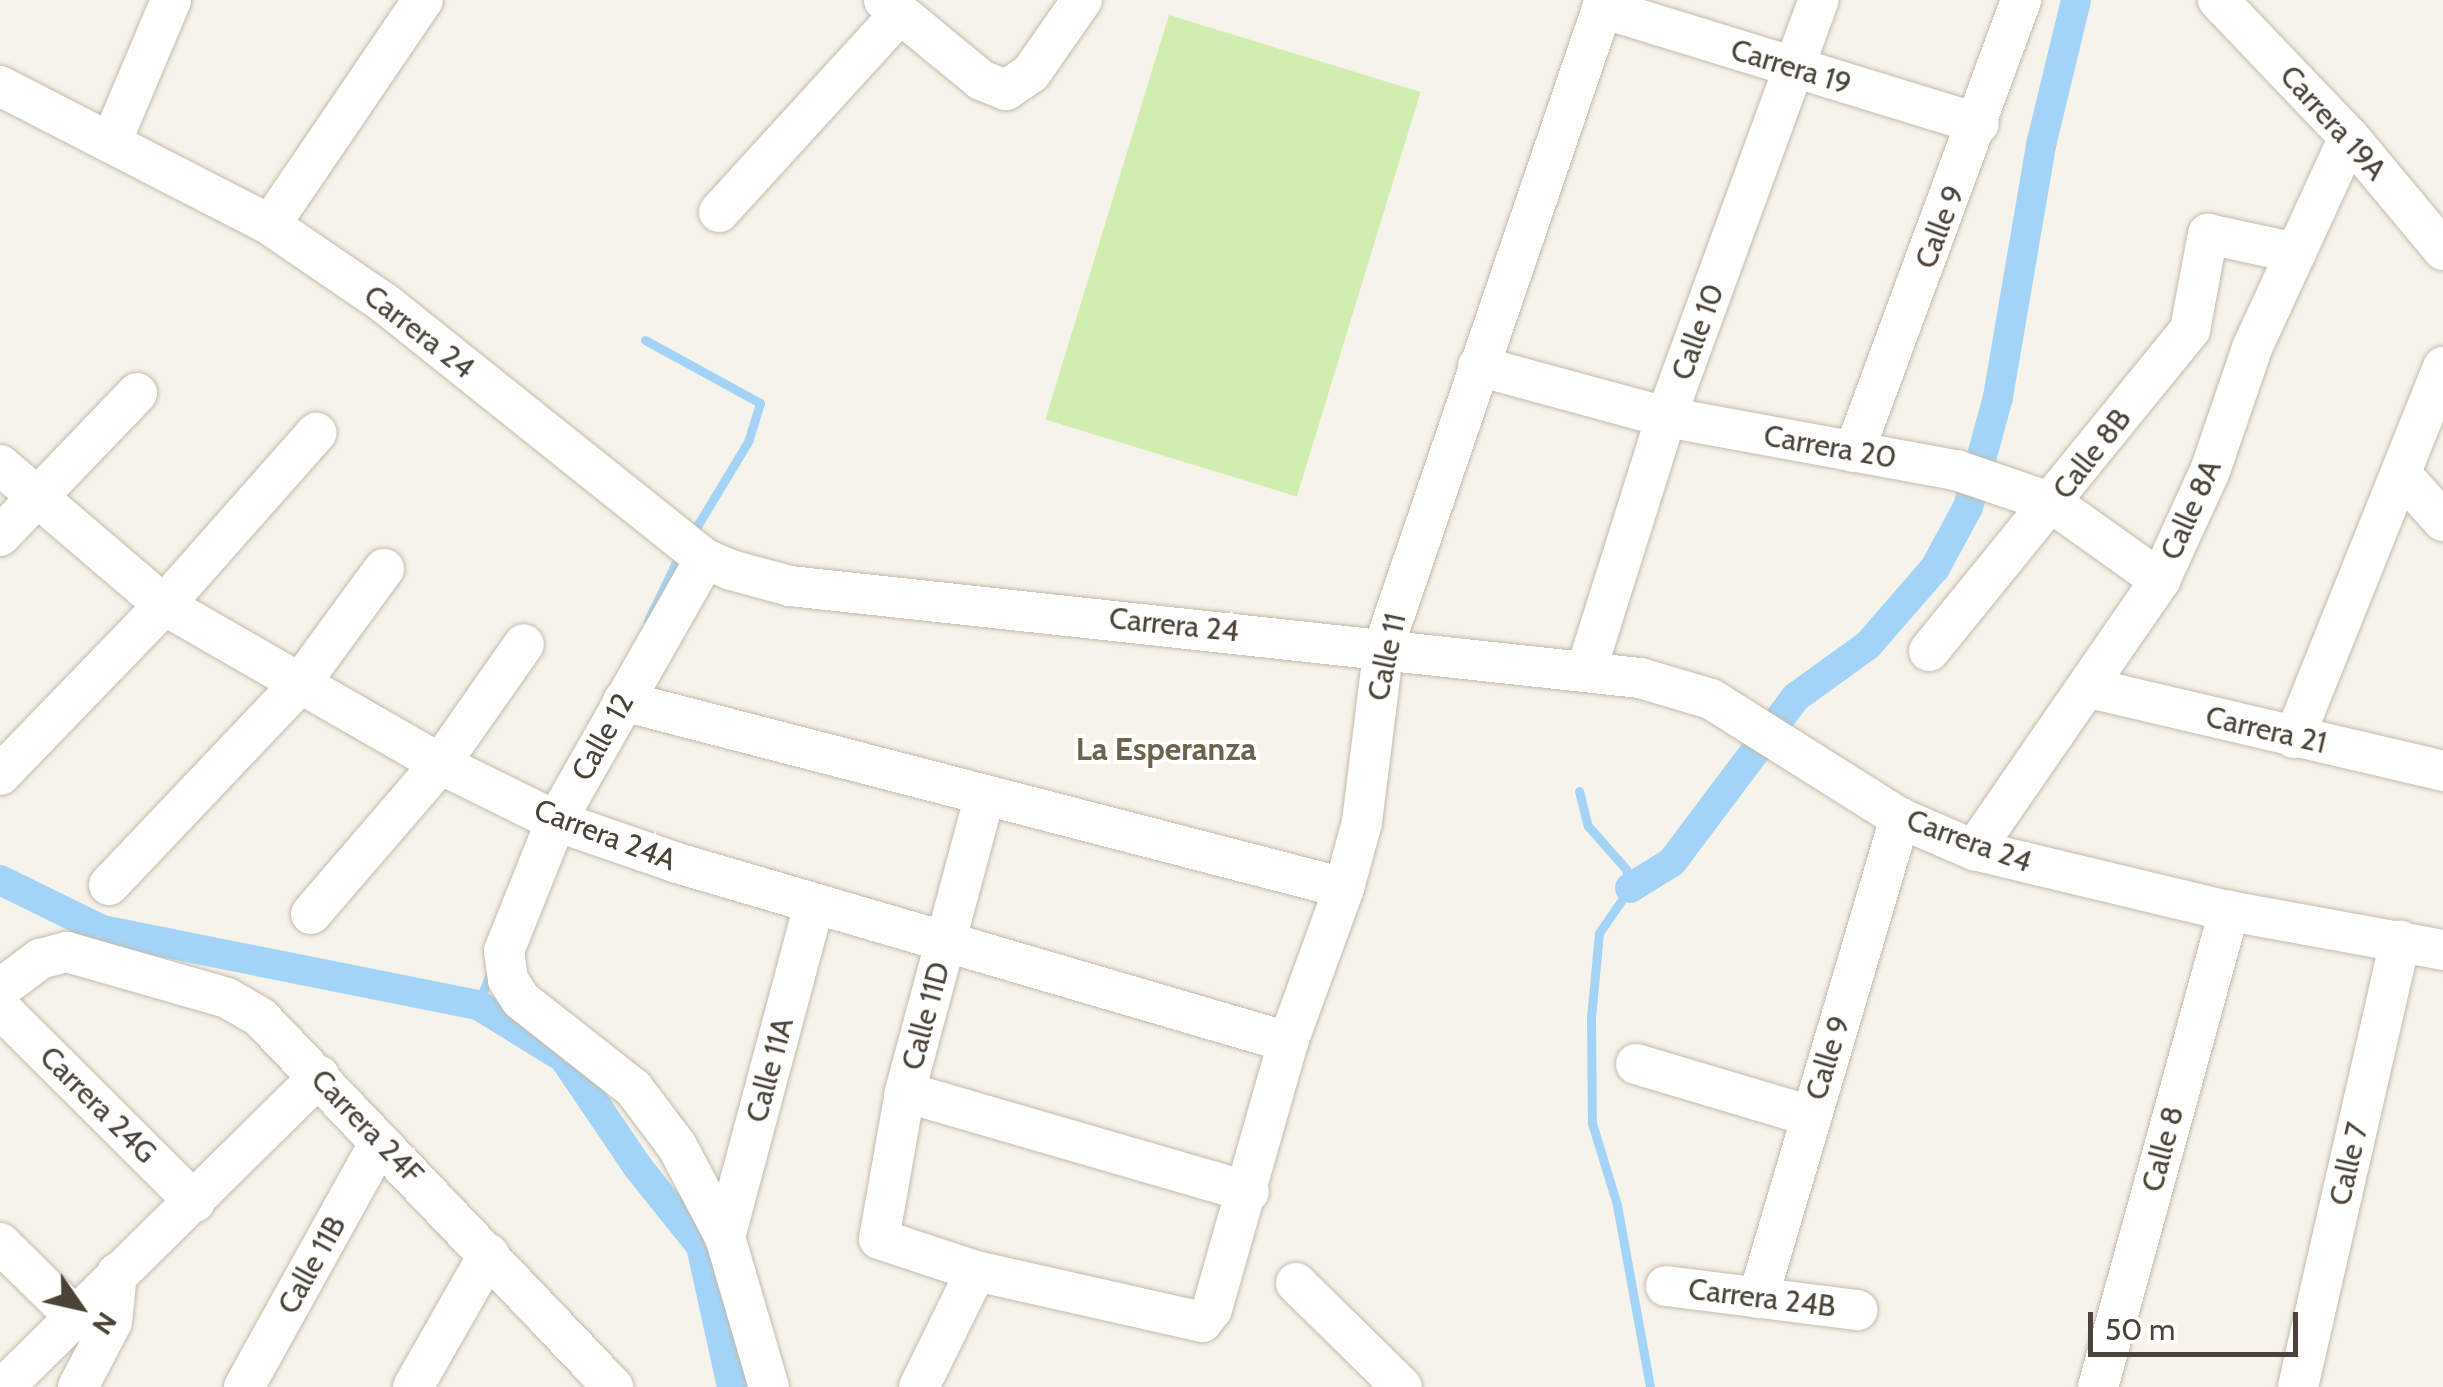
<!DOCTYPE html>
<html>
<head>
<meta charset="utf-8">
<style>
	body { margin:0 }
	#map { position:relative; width:2443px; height:1387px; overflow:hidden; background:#f6f3ea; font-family:Cabin,sans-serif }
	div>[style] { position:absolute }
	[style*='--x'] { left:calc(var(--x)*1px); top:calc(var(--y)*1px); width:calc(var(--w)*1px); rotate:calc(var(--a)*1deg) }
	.green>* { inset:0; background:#d1edb0; transform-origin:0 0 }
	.stream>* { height:9px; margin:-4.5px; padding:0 4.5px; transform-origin:4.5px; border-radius:4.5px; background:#a3d4f7 }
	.canal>* { height:30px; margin:-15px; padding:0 15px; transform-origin:15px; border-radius:15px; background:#a3d4f7 }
	.roads { filter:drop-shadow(0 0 2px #c3bbac) drop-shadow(0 0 2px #c3bbac) }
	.minor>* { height:40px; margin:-20px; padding:0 20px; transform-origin:20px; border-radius:20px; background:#fff }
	span { translate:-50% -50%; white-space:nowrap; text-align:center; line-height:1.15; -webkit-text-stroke:8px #fff; paint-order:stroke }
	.street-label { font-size:30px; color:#4b4337 }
	.neighbourhood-label { font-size:32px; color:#6f624d; font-weight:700 }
	.north { position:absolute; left:30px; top:1257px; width:100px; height:100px; -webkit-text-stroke:8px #fff; paint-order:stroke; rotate:124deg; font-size:28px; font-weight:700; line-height:40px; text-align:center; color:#4b4337 }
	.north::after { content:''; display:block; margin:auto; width:35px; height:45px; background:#4b4337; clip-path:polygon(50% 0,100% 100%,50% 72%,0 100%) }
	.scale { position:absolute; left:2088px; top:1312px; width:210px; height:45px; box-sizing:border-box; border:5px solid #4b4337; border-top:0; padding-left:12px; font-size:30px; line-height:35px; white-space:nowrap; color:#4b4337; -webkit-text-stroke:8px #fff; paint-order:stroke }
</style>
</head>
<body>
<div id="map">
	<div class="green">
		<i style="left:1169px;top:15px;width:263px;height:423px;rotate:17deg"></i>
	</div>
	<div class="stream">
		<i style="--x:645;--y:340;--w:131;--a:28.7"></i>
		<i style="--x:760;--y:403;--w:39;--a:107"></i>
		<i style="--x:749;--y:440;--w:112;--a:121.1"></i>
		<i style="--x:648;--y:621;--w:74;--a:-64.5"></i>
		<i style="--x:1579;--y:791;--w:36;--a:76"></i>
		<i style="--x:1588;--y:826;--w:57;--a:48.5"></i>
		<i style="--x:1626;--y:869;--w:19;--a:78"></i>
		<i style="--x:1630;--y:888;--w:55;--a:124.6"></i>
		<i style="--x:1599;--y:933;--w:84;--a:95.4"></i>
		<i style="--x:1591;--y:1017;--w:106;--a:89.5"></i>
		<i style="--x:1592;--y:1123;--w:86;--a:73"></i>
		<i style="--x:1617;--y:1205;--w:185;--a:79.7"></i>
		<i style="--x:478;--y:1005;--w:36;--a:-69"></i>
	</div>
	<div class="canal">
		<i style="--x:0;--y:880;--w:114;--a:26.1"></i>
		<i style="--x:102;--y:930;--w:383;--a:11.3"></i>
		<i style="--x:478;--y:1005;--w:101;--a:31.6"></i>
		<i style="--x:564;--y:1058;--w:130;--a:55.9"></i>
		<i style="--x:637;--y:1166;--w:102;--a:51.3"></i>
		<i style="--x:701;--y:1246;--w:144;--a:77.6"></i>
		<i style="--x:1630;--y:888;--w:49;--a:-31.8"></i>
		<i style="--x:1672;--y:862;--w:206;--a:-53.1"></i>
		<i style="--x:1796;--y:697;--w:89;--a:-35.8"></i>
		<i style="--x:1868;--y:645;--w:102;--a:-49"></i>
		<i style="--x:1935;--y:568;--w:69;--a:-61.6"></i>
		<i style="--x:1968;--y:507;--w:114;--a:-74.7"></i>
		<i style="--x:1998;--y:397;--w:256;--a:-80.3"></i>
		<i style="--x:2041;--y:145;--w:149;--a:-76.4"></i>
	</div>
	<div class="roads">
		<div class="minor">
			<i style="--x:884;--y:0;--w:126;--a:39.5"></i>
			<i style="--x:981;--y:80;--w:27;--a:22"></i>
			<i style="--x:1006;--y:90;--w:30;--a:-34"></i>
			<i style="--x:1031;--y:73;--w:89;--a:-55.1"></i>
			<i style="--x:2218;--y:0;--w:190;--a:46.3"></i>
			<i style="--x:2349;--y:137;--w:147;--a:50.2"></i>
			<i style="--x:1602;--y:8;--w:394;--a:17.1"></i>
			<i style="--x:0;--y:86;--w:304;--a:27.2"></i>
			<i style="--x:270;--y:225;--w:137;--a:34.3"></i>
			<i style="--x:383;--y:302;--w:412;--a:38.6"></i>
			<i style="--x:705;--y:559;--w:28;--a:23"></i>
			<i style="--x:731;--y:570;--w:61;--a:15.2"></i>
			<i style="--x:790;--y:586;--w:855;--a:6.18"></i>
			<i style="--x:1640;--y:678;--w:74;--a:16.5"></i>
			<i style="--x:1711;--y:699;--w:223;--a:32.2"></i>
			<i style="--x:1900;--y:818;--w:81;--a:23.4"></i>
			<i style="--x:1974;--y:850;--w:262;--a:13.5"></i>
			<i style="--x:2229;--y:911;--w:218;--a:10.3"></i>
			<i style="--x:112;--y:140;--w:152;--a:-67.1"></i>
			<i style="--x:719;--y:212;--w:268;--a:-47.6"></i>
			<i style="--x:270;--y:225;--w:272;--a:-55.8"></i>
			<i style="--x:1478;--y:366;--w:195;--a:15.2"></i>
			<i style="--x:1666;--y:417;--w:295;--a:10.4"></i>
			<i style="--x:1956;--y:470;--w:102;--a:19"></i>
			<i style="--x:2052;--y:503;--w:133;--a:35.5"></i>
			<i style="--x:1854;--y:452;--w:482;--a:-69.7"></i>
			<i style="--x:0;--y:465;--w:216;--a:40.5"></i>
			<i style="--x:164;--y:605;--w:319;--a:29.9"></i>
			<i style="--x:440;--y:764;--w:129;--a:26.2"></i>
			<i style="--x:556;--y:821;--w:128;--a:19.1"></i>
			<i style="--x:677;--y:863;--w:637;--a:16.33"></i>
			<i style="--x:2401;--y:474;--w:63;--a:48.2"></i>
			<i style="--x:0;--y:536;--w:198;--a:-46.2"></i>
			<i style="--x:705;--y:559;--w:301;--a:119.6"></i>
			<i style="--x:556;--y:821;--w:140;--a:111.8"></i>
			<i style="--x:504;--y:951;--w:29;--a:82"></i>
			<i style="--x:508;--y:980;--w:24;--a:57"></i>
			<i style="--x:521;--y:1000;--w:144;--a:38.2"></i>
			<i style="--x:634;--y:1089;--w:71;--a:53"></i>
			<i style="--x:677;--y:1146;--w:103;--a:62.2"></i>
			<i style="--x:725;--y:1237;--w:156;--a:73.7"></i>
			<i style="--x:1929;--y:651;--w:414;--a:-50.9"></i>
			<i style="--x:2190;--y:330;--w:98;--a:-79.4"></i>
			<i style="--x:2208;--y:234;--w:90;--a:12.2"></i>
			<i style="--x:1587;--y:668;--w:263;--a:-72.5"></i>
			<i style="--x:1666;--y:417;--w:444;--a:-69.9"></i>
			<i style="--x:2090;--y:688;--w:363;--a:13.2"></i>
			<i style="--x:623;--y:701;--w:745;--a:14.54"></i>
			<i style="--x:2294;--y:738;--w:400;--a:-68.1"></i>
			<i style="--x:0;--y:775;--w:236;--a:-46"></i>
			<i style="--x:164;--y:605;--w:230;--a:-48.5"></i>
			<i style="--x:985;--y:795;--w:308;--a:105.1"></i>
			<i style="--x:905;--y:1092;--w:149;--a:100"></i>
			<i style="--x:879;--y:1239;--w:102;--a:18.3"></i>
			<i style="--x:976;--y:1271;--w:232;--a:12.7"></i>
			<i style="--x:1202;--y:1322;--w:16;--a:-52"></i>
			<i style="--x:1212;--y:1309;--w:278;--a:-74.1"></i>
			<i style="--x:1288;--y:1042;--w:164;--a:-70"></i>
			<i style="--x:1344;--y:888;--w:68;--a:-74.7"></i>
			<i style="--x:1362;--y:822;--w:177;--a:-82.9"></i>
			<i style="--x:1384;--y:646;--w:683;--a:-71.11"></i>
			<i style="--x:1974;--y:850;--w:328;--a:-55.4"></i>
			<i style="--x:2160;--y:580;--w:120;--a:-65.4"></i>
			<i style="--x:2210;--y:471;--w:130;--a:-71.1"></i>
			<i style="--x:2252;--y:348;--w:232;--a:-65.3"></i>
			<i style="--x:109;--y:885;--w:276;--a:-46.5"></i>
			<i style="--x:299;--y:685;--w:144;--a:-53.8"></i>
			<i style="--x:311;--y:914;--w:198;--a:-49.3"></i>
			<i style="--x:440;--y:764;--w:146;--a:-55"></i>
			<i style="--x:0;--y:989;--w:50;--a:-36.9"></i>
			<i style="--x:40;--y:959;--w:28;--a:-15"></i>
			<i style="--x:67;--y:952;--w:166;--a:16"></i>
			<i style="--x:227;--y:998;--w:39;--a:30"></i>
			<i style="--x:261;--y:1018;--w:510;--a:46.35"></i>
			<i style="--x:0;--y:1008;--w:275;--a:44.9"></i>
			<i style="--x:1636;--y:1064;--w:182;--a:16.6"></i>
			<i style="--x:905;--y:1092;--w:358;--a:16.2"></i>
			<i style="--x:725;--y:1237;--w:345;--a:-75"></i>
			<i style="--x:0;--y:1243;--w:105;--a:44.6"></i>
			<i style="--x:1296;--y:1283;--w:148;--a:44.5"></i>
			<i style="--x:1666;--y:1286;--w:193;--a:7.2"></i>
			<i style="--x:1758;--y:1298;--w:501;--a:-73.52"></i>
			<i style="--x:4;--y:1387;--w:443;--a:-44.6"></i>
			<i style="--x:78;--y:1387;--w:73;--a:-62.4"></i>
			<i style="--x:112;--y:1322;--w:49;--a:-84.2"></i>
			<i style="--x:244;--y:1387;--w:279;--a:-61"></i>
			<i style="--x:413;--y:1387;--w:153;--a:-60.3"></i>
			<i style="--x:919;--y:1387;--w:129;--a:-63.8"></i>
			<i style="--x:2098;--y:1387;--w:494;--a:-74.6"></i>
			<i style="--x:2298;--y:1387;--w:458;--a:-77.1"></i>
		</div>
	</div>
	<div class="street-label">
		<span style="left:1791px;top:67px;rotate:17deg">Carrera 19</span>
		<span style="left:2333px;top:123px;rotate:48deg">Carrera 19A</span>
		<span style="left:1940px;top:227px;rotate:-69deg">Calle 9</span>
		<span style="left:419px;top:332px;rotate:38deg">Carrera 24</span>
		<span style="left:1698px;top:332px;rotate:-70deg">Calle 10</span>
		<span style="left:1830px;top:447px;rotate:10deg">Carrera 20</span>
		<span style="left:2092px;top:454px;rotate:-52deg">Calle 8B</span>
		<span style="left:2191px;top:510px;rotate:-66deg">Calle 8A</span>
		<span style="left:1174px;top:625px;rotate:6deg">Carrera 24</span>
		<span style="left:1387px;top:657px;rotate:-78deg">Calle 11</span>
		<span style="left:2266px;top:730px;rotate:13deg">Carrera 21</span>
		<span style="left:603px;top:737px;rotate:-61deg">Calle 12</span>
		<span style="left:605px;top:835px;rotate:21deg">Carrera 24A</span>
		<span style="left:1969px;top:841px;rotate:20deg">Carrera 24</span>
		<span style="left:926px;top:1016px;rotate:-75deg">Calle 11D</span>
		<span style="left:1828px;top:1058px;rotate:-73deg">Calle 9</span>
		<span style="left:770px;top:1070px;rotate:-75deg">Calle 11A</span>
		<span style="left:98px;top:1105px;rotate:45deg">Carrera 24G</span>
		<span style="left:367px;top:1127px;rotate:46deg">Carrera 24F</span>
		<span style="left:2163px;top:1149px;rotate:-75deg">Calle 8</span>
		<span style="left:2349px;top:1164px;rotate:-77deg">Calle 7</span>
		<span style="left:312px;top:1265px;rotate:-61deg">Calle 11B</span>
		<span style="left:1762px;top:1298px;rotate:7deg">Carrera 24B</span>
	</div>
	<div class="neighbourhood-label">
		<span style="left:1166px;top:749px">La Esperanza</span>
	</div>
	<div class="north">N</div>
	<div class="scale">50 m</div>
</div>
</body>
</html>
